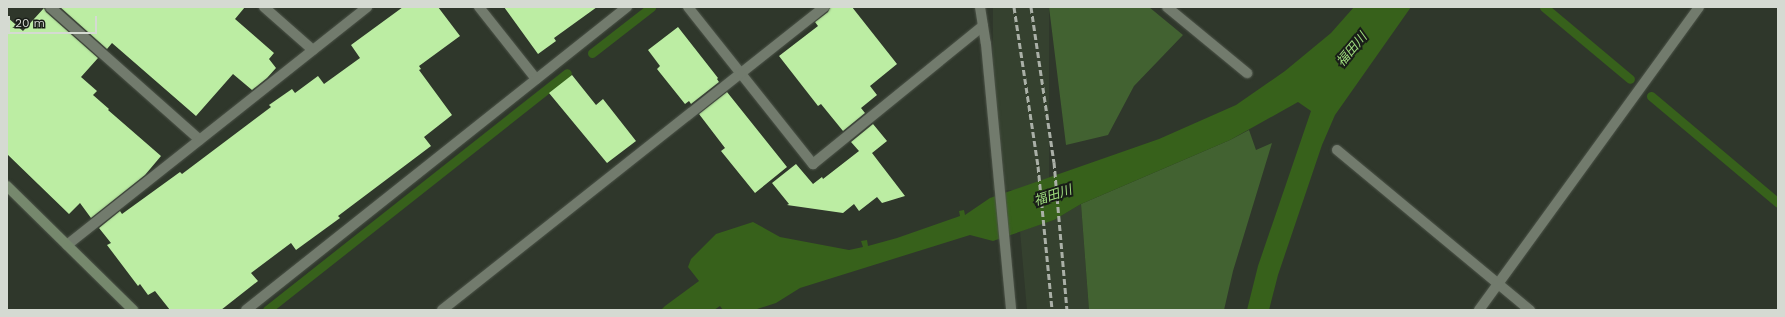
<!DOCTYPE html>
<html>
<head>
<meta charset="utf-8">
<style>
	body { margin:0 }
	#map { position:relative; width:1785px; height:317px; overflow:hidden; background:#2f372b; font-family:"Work Sans","Noto Sans JP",sans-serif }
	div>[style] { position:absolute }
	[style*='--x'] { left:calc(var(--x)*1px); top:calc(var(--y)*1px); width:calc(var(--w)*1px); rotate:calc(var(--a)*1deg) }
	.built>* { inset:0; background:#35412f; transform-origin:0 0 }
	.green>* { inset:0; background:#426231 }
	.water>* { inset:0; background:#37611b }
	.stream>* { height:9px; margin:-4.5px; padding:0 4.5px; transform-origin:4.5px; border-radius:4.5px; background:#37611b }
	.building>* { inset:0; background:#bceda3 }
	.roads { filter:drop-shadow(0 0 1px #4c5348) drop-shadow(0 0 1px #4c5348) }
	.street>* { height:10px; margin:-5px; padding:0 5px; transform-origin:5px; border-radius:5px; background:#727b6d }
	.secondary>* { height:10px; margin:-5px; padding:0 5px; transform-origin:5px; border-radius:5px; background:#76886d }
	.rail>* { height:3px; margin-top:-1.5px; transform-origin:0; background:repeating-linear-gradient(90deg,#aab0a7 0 6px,transparent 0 9px) }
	span { translate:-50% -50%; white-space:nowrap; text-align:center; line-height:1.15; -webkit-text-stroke:4px #191d18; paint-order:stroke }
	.water-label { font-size:13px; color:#9fdc7e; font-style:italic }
	.frame { position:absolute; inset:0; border:8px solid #d5dad2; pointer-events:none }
	.scale { position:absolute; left:8px; top:16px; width:89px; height:18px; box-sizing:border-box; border:2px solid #d5dad2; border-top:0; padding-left:5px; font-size:12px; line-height:14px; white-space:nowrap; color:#d5dad2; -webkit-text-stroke:3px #191d18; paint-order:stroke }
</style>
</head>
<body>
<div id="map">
	<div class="built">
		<i style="left:993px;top:7px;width:56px;height:183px"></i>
		<i style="clip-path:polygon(1081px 204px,1089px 310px,1027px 310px,1020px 231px,1054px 220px)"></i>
	</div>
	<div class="green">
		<i style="clip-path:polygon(1049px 7px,1149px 7px,1183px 35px,1134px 86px,1108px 135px,1066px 145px)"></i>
		<i style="clip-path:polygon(1249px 130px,1256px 150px,1272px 143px,1233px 271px,1224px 310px,1089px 310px,1081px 204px,1230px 140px)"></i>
	</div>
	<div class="water">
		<i style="clip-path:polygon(1354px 7px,1411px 7px,1335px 115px,1322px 145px,1278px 275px,1269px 310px,1247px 310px,1258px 266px,1311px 111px,1298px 102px,1230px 140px,1081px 204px,1054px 220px,993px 241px,970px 235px,800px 288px,776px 303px,754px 310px,723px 310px,720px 306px,714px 310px,661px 310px,665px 306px,699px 281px,688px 267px,691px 259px,716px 234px,753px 222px,780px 237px,849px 250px,863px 247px,861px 241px,867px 240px,868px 246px,897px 238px,960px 216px,959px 211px,964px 210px,965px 215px,990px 198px,1159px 139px,1236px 105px,1285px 71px,1331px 33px)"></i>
	</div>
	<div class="stream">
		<i style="--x:1544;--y:7;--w:112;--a:39.9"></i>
		<i style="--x:592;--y:53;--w:75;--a:-37.9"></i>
		<i style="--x:1651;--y:96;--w:166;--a:40.1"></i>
		<i style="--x:267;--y:310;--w:382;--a:-38.3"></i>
	</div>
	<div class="building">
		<i style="clip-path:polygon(60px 7px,245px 7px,235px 19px,274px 53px,269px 59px,276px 68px,267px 78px,252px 90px,233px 74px,196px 116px,112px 43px,107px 49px)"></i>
		<i style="clip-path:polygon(403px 7px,438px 7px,460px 36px,419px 66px,421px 69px,419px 70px,452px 115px,424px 137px,431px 146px,338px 216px,340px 218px,296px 250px,291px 243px,251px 273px,258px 281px,221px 310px,170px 310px,155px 291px,148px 295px,140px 284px,138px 286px,107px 245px,111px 243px,99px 228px,120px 211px,122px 214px,180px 172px,182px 174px,271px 107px,269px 105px,292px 89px,295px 93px,318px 76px,324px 84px,360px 58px,351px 45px)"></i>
		<i style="clip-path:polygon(504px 7px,597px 7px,554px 38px,556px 41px,538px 54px)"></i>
		<i style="clip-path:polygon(830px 7px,852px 7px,897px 64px,870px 86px,877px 95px,861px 108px,865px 113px,843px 131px,821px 104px,818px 106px,779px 56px,818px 26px,815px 22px,828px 12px)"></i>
		<i style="clip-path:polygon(44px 8px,46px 12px,98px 58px,81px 77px,97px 91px,93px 95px,109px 109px,108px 110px,161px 156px,145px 175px,91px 218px,80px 203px,69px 214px,7px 154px,7px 17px,23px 31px)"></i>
		<i style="clip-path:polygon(678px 27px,718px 78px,717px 79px,719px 82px,691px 104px,689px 101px,685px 104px,657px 69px,660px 66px,648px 50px)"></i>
		<i style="clip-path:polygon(572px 75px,596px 105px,603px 99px,636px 141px,607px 163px,549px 93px)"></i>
		<i style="clip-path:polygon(727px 92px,787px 167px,755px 193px,721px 151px,725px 148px,699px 114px)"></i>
		<i style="clip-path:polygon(873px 124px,887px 141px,872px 153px,905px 196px,882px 203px,877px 197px,859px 211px,854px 204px,843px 213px,787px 205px,789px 204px,772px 183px,796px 164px,813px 184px,822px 177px,823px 179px,859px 151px,851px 142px)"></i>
	</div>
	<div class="roads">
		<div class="street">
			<i style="--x:50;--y:7;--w:200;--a:41.6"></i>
			<i style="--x:264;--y:7;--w:65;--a:41.3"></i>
			<i style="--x:479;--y:7;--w:92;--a:51.6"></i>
			<i style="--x:688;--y:7;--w:201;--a:51.5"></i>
			<i style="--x:813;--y:164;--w:219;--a:-39.1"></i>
			<i style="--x:980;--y:7;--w:37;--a:81"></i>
			<i style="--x:986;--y:44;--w:267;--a:84.6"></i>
			<i style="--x:1167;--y:7;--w:104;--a:39.5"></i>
			<i style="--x:1337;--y:150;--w:251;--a:39.7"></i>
			<i style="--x:67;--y:245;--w:383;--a:-38.4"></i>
			<i style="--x:246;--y:310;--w:487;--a:-38.5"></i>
			<i style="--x:442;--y:310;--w:488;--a:-38.4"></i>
			<i style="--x:1479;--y:310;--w:374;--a:-54"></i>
		</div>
		<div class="secondary">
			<i style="--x:7;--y:186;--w:177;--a:44.5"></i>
		</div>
	</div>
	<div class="rail">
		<i style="--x:1014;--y:7;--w:161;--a:81.4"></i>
		<i style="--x:1038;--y:166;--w:145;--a:84.4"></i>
		<i style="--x:1031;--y:7;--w:157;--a:81.6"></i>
		<i style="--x:1054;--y:162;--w:149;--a:85"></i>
	</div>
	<div class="water-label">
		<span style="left:1352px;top:50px;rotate:-50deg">福田川</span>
		<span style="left:1053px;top:196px;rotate:-18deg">福田川</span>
	</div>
	<div class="frame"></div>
	<div class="scale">20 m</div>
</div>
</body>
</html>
